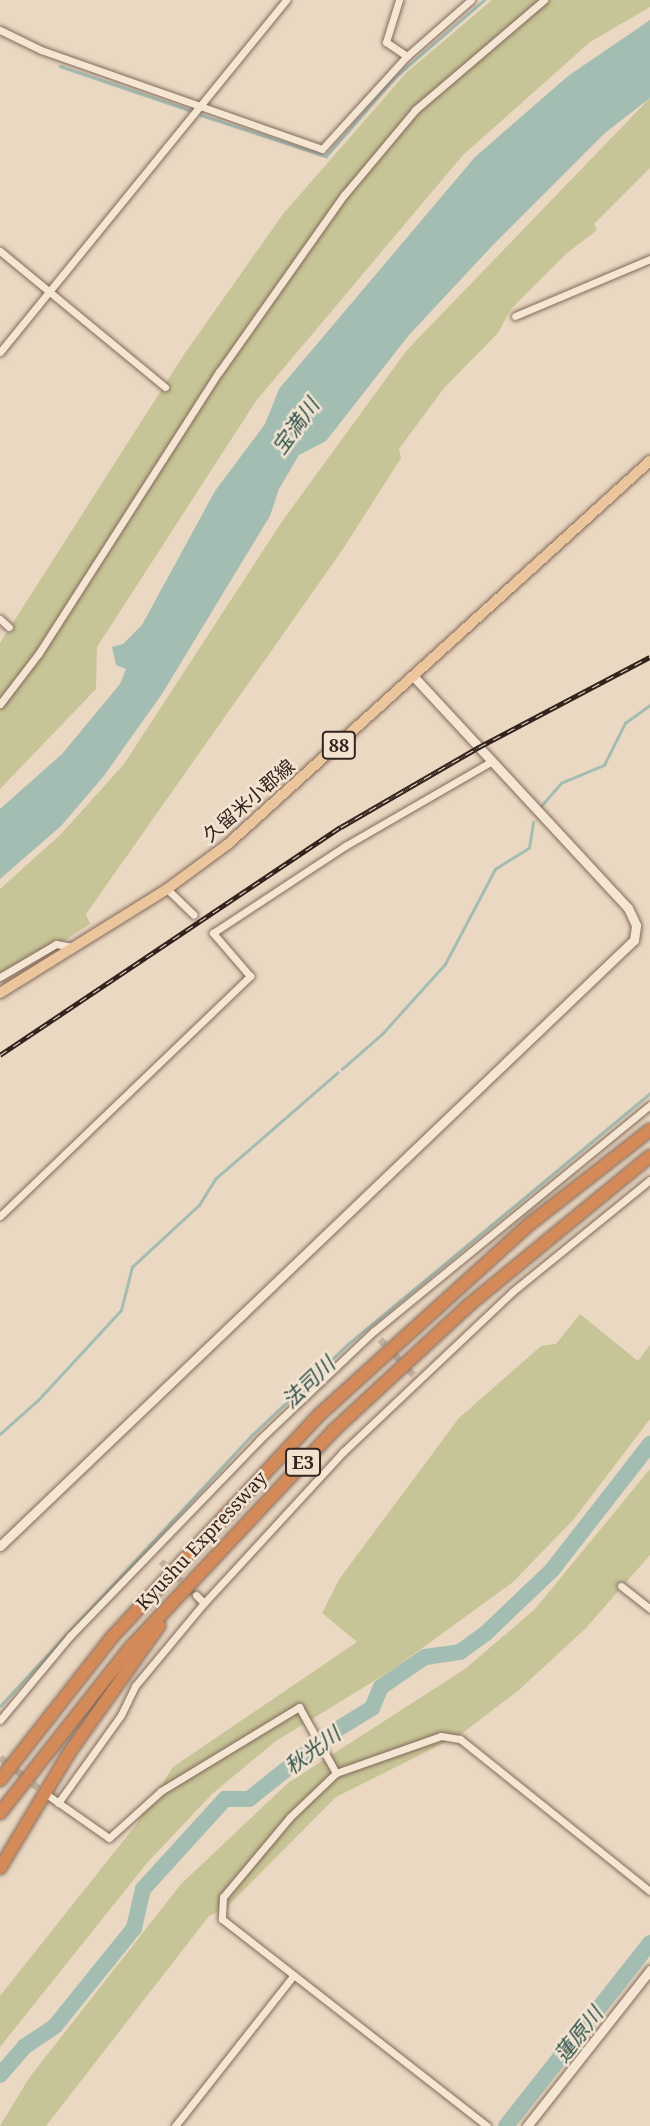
<!DOCTYPE html>
<html>
<head>
<meta charset="utf-8">
<style>
	body { margin:0 }
	#map { position:relative; width:650px; height:2126px; overflow:hidden; background:#ead8c2; font-family:"Noto Serif","Noto Sans JP",serif }
	div>[style] { position:absolute }
	[style*='--x'] { left:calc(var(--x)*1px); top:calc(var(--y)*1px); width:calc(var(--w)*1px); rotate:calc(var(--a)*1deg) }
	.green>* { inset:0; background:#c7c597 }
	.water>* { inset:0; background:#a4bdb2 }
	.stream>* { height:2.5px; margin:-1.25px; padding:0 1.25px; transform-origin:1.25px; border-radius:1.25px; background:#a4bdb2 }
	.river>* { height:16px; margin:-8px; padding:0 8px; transform-origin:8px; border-radius:8px; background:#a4bdb2 }
	.minor-tunnel>* { height:7px; margin-top:-3.5px; transform-origin:0; background:repeating-linear-gradient(90deg,#c5b4a1 0 7px,transparent 0 10.5px) }
	.roads { filter:drop-shadow(0 0 2px #82695b) drop-shadow(0 0 2px #82695b) }
	.minor>* { height:7px; margin:-3.5px; padding:0 3.5px; transform-origin:3.5px; border-radius:3.5px; background:#f5e6d4 }
	.tertiary>* { height:9px; margin:-4.5px; padding:0 4.5px; transform-origin:4.5px; border-radius:4.5px; background:#f5e6d4 }
	.primary>* { height:10px; margin:-5px; padding:0 5px; transform-origin:5px; border-radius:5px; background:#ebc69c }
	.motorway>* { height:12px; margin:-6px; padding:0 6px; transform-origin:6px; border-radius:6px; background:#d38a58 }
	.rail>* { height:5px; margin-top:-2.5px; transform-origin:0; background:repeating-linear-gradient(90deg,#f2e3d1 0 8px,#33251e 0 16px); box-sizing:border-box; border-block:2px solid #33251e }
	span { translate:-50% -50%; white-space:nowrap; text-align:center; line-height:1.15; -webkit-text-stroke:5px #f2e3d1; paint-order:stroke }
	.shield-label span { padding:2px 5px; background:#f2e3d1; border:2px solid; border-radius:5px; -webkit-text-stroke-width:0 }
	.shield-label { font-size:18px; color:#33251e; font-weight:700 }
	.street-label { font-size:19px; color:#33251e }
	.water-label { font-size:21px; color:#2e524a; font-style:italic }
</style>
</head>
<body>
<div id="map">
	<div class="green">
		<i style="clip-path:polygon(492px 0,650px 0,650px 7px,590px 42px,463px 155px,256px 401px,97px 647px,96px 689px,0 789px,0 643px,185px 353px,283px 214px,407px 72px)"></i>
		<i style="clip-path:polygon(650px 98px,650px 168px,594px 224px,597px 230px,566px 254px,511px 309px,498px 333px,444px 388px,399px 449px,401px 458px,343px 549px,86px 914px,90px 924px,0 983px,0 889px,62px 833px,124px 764px,283px 520px,407px 350px)"></i>
		<i style="clip-path:polygon(580px 1314px,638px 1361px,650px 1345px,650px 1419px,574px 1519px,513px 1582px,392px 1670px,276px 1741px,212px 1794px,147px 1863px,0 2047px,0 1996px,135px 1826px,173px 1767px,357px 1642px,322px 1613px,340px 1578px,459px 1418px,541px 1346px,556px 1344px)"></i>
		<i style="clip-path:polygon(650px 1469px,650px 1555px,586px 1628px,519px 1690px,460px 1735px,336px 1797px,227px 1907px,209px 1916px,46px 2126px,0 2126px,29px 2078px,181px 1884px,288px 1783px,465px 1669px,535px 1609px)"></i>
	</div>
	<div class="water">
		<i style="clip-path:polygon(650px 20px,650px 98px,605px 133px,493px 245px,409px 335px,326px 441px,299px 455px,279px 489px,270px 516px,162px 694px,103px 777px,61px 826px,0 879px,0 809px,62px 754px,120px 684px,126px 669px,116px 665px,112px 647px,123px 644px,142px 625px,215px 491px,265px 424px,279px 389px,475px 157px,568px 76px)"></i>
	</div>
	<div class="stream">
		<i style="--x:60;--y:66;--w:136;--a:18.8"></i>
		<i style="--x:201;--y:115;--w:132;--a:18.2"></i>
		<i style="--x:326;--y:156;--w:103;--a:-48.9"></i>
		<i style="--x:394;--y:78;--w:119;--a:-40.9"></i>
		<i style="--x:541;--y:806;--w:30;--a:-49"></i>
		<i style="--x:561;--y:783;--w:47;--a:-22.7"></i>
		<i style="--x:604;--y:765;--w:47;--a:-63.4"></i>
		<i style="--x:625;--y:723;--w:31;--a:-36"></i>
		<i style="--x:342;--y:1069;--w:53;--a:-41.2"></i>
		<i style="--x:382;--y:1034;--w:94;--a:-48"></i>
		<i style="--x:445;--y:964;--w:107;--a:-62.2"></i>
		<i style="--x:495;--y:869;--w:40;--a:-32"></i>
		<i style="--x:529;--y:848;--w:26;--a:-81"></i>
		<i style="--x:0;--y:1434;--w:51;--a:-41.8"></i>
		<i style="--x:38;--y:1400;--w:122;--a:-47.3"></i>
		<i style="--x:121;--y:1310;--w:44;--a:-75.7"></i>
		<i style="--x:132;--y:1267;--w:91;--a:-42.8"></i>
		<i style="--x:199;--y:1205;--w:31;--a:-58"></i>
		<i style="--x:215;--y:1179;--w:162;--a:-41"></i>
		<i style="--x:0;--y:1706;--w:370;--a:-47.1"></i>
		<i style="--x:252;--y:1435;--w:132;--a:-43.5"></i>
		<i style="--x:348;--y:1344;--w:393;--a:-39.7"></i>
	</div>
	<div class="river">
		<i style="--x:0;--y:2075;--w:37;--a:-49"></i>
		<i style="--x:24;--y:2047;--w:37;--a:-34"></i>
		<i style="--x:55;--y:2026;--w:126;--a:-51.1"></i>
		<i style="--x:134;--y:1928;--w:40;--a:-77"></i>
		<i style="--x:143;--y:1889;--w:122;--a:-47.7"></i>
		<i style="--x:225;--y:1799;--w:24;--a:0"></i>
		<i style="--x:249;--y:1799;--w:107;--a:-38.6"></i>
		<i style="--x:333;--y:1732;--w:46;--a:-31.6"></i>
		<i style="--x:372;--y:1708;--w:23;--a:-67"></i>
		<i style="--x:381;--y:1687;--w:53;--a:-34.3"></i>
		<i style="--x:425;--y:1657;--w:35;--a:-8"></i>
		<i style="--x:460;--y:1652;--w:31;--a:-36"></i>
		<i style="--x:485;--y:1634;--w:93;--a:-43.7"></i>
		<i style="--x:552;--y:1570;--w:160;--a:-52.1"></i>
		<i style="--x:506;--y:2126;--w:233;--a:-51.8"></i>
	</div>
	<div class="minor-tunnel">
		<i style="--x:380;--y:1339;--w:50;--a:46.6"></i>
		<i style="--x:161;--y:1561;--w:49;--a:44.2"></i>
		<i style="--x:0;--y:1757;--w:58;--a:38.7"></i>
	</div>
	<div class="roads">
		<div class="minor">
			<i style="--x:399;--y:0;--w:44;--a:107.2"></i>
			<i style="--x:386;--y:42;--w:25;--a:34"></i>
			<i style="--x:0;--y:30;--w:46;--a:26"></i>
			<i style="--x:41;--y:50;--w:298;--a:19.4"></i>
			<i style="--x:322;--y:149;--w:126;--a:-47.6"></i>
			<i style="--x:407;--y:56;--w:85;--a:-41.2"></i>
			<i style="--x:0;--y:251;--w:214;--a:39.5"></i>
			<i style="--x:515;--y:316;--w:147;--a:-22.9"></i>
			<i style="--x:0;--y:352;--w:454;--a:-50.9"></i>
			<i style="--x:0;--y:619;--w:12;--a:42"></i>
			<i style="--x:0;--y:704;--w:64;--a:-52.6"></i>
			<i style="--x:39;--y:653;--w:334;--a:-57.4"></i>
			<i style="--x:219;--y:372;--w:217;--a:-54.8"></i>
			<i style="--x:344;--y:195;--w:111;--a:-50.1"></i>
			<i style="--x:415;--y:110;--w:170;--a:-40.5"></i>
			<i style="--x:167;--y:889;--w:37;--a:44"></i>
			<i style="--x:0;--y:977;--w:65;--a:-30.5"></i>
			<i style="--x:56;--y:944;--w:17;--a:10"></i>
			<i style="--x:0;--y:1216;--w:347;--a:-43.8"></i>
			<i style="--x:250;--y:976;--w:57;--a:-130.7"></i>
			<i style="--x:213;--y:933;--w:158;--a:-33.4"></i>
			<i style="--x:345;--y:846;--w:170;--a:-30"></i>
			<i style="--x:621;--y:1586;--w:37;--a:38"></i>
			<i style="--x:196;--y:1595;--w:11;--a:45"></i>
			<i style="--x:0;--y:1720;--w:109;--a:-50.2"></i>
			<i style="--x:70;--y:1636;--w:272;--a:-46"></i>
			<i style="--x:259;--y:1440;--w:158;--a:-43.5"></i>
			<i style="--x:374;--y:1331;--w:357;--a:-39.3"></i>
			<i style="--x:336;--y:1773;--w:111;--a:-19.4"></i>
			<i style="--x:441;--y:1736;--w:19;--a:9"></i>
			<i style="--x:460;--y:1739;--w:243;--a:38.7"></i>
			<i style="--x:49;--y:1796;--w:73;--a:35"></i>
			<i style="--x:109;--y:1838;--w:70;--a:-42.1"></i>
			<i style="--x:161;--y:1791;--w:162;--a:-31.3"></i>
			<i style="--x:299;--y:1707;--w:76;--a:60.7"></i>
			<i style="--x:336;--y:1773;--w:64;--a:136.3"></i>
			<i style="--x:290;--y:1817;--w:104;--a:129.9"></i>
			<i style="--x:223;--y:1897;--w:22;--a:93"></i>
			<i style="--x:222;--y:1919;--w:336;--a:38"></i>
			<i style="--x:58;--y:1803;--w:108;--a:-54.4"></i>
			<i style="--x:121;--y:1715;--w:32;--a:-64"></i>
			<i style="--x:135;--y:1686;--w:108;--a:-50.3"></i>
			<i style="--x:204;--y:1603;--w:205;--a:-47.4"></i>
			<i style="--x:343;--y:1452;--w:233;--a:-43.4"></i>
			<i style="--x:512;--y:1292;--w:178;--a:-39.1"></i>
			<i style="--x:175;--y:2126;--w:192;--a:-51.8"></i>
		</div>
		<div class="tertiary">
			<i style="--x:0;--y:1546;--w:877;--a:-43.71"></i>
			<i style="--x:634;--y:940;--w:15;--a:-82"></i>
			<i style="--x:636;--y:925;--w:19;--a:-115"></i>
			<i style="--x:628;--y:908;--w:315;--a:-132.8"></i>
			<i style="--x:527;--y:2126;--w:199;--a:-51.7"></i>
		</div>
		<div class="primary">
			<i style="--x:0;--y:993;--w:197;--a:-31.9"></i>
			<i style="--x:167;--y:889;--w:76;--a:-36.4"></i>
			<i style="--x:228;--y:844;--w:570;--a:-42.23"></i>
		</div>
		<div class="motorway">
			<i style="--x:0;--y:1780;--w:182;--a:-51.9"></i>
			<i style="--x:112;--y:1637;--w:304;--a:-47"></i>
			<i style="--x:319;--y:1415;--w:286;--a:-42.2"></i>
			<i style="--x:531;--y:1223;--w:151;--a:-38"></i>
			<i style="--x:0;--y:1813;--w:210;--a:-51.8"></i>
			<i style="--x:130;--y:1648;--w:299;--a:-46.9"></i>
			<i style="--x:334;--y:1430;--w:185;--a:-42.8"></i>
			<i style="--x:470;--y:1304;--w:233;--a:-39.4"></i>
			<i style="--x:0;--y:1868;--w:134;--a:-59"></i>
			<i style="--x:69;--y:1753;--w:156;--a:-54.7"></i>
		</div>
	</div>
	<div class="rail">
		<i style="--x:0;--y:1055;--w:410;--a:-33.8"></i>
		<i style="--x:341;--y:827;--w:160;--a:-30.1"></i>
		<i style="--x:479;--y:747;--w:193;--a:-27.8"></i>
	</div>
	<div class="shield-label">
		<span style="left:339px;top:745px">88</span>
		<span style="left:303px;top:1462px">E3</span>
	</div>
	<div class="street-label">
		<span style="left:249px;top:801px;rotate:-41deg">久留米小郡線</span>
		<span style="left:202px;top:1541px;rotate:-47deg">Kyushu Expressway</span>
	</div>
	<div class="water-label">
		<span style="left:295px;top:426px;rotate:-54deg">宝満川</span>
		<span style="left:308px;top:1382px;rotate:-44deg">法司川</span>
		<span style="left:312px;top:1750px;rotate:-37deg">秋光川</span>
		<span style="left:578px;top:2034px;rotate:-52deg">蓮原川</span>
	</div>
</div>
</body>
</html>
